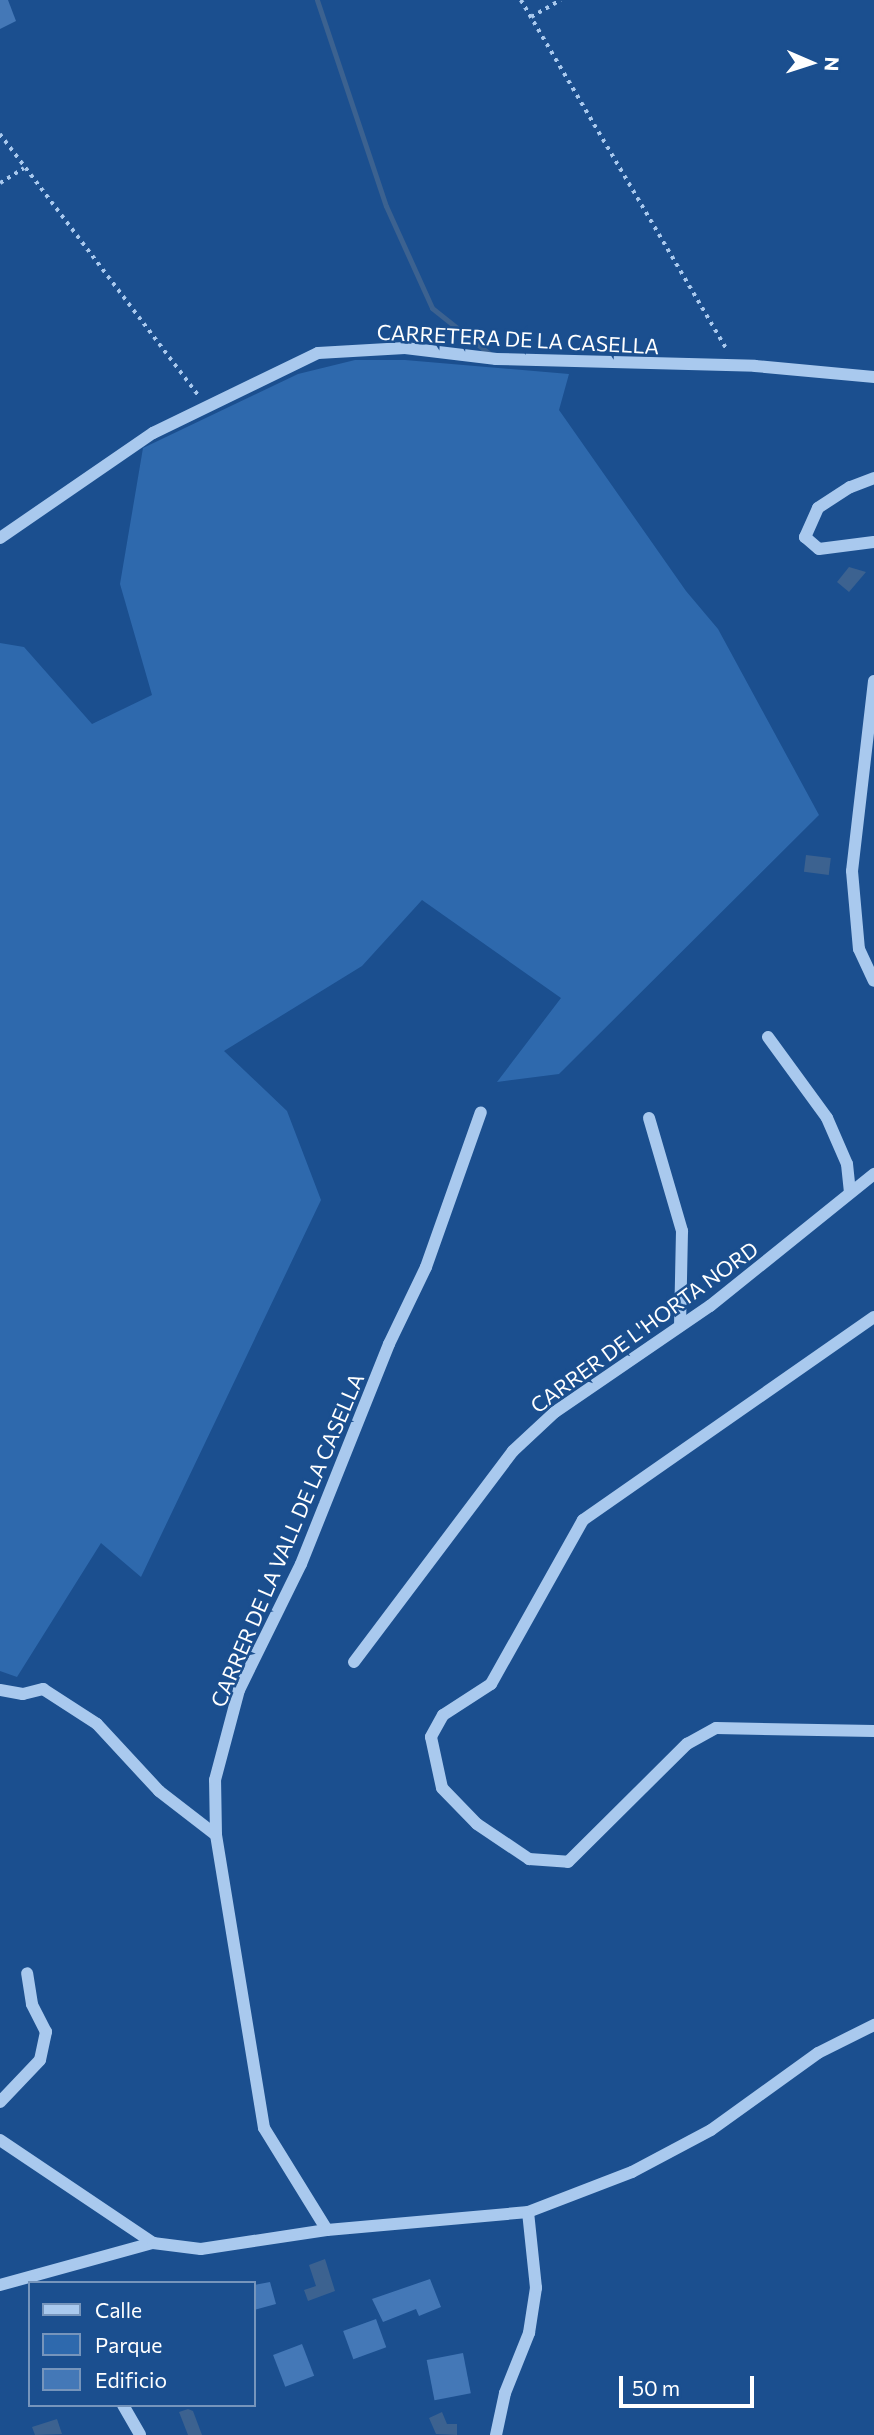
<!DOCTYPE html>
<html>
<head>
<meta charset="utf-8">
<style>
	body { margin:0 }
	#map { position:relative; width:874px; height:2435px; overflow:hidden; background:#1b4f8f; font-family:Commissioner,sans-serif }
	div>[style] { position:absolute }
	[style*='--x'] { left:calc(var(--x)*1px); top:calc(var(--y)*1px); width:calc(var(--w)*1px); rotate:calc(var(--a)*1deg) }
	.green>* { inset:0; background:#2e69ad }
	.water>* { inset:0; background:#3c6290; transform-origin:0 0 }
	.stream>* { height:5px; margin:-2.5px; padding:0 2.5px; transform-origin:2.5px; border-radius:2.5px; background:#3c6290 }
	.building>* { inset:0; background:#4478b7; transform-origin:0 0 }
	.path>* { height:3.5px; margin-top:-1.75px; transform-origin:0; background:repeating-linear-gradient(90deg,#a9c9ee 0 3.5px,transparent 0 8.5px) }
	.minor>* { height:12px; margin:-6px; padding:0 6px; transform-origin:6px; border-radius:6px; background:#a9c9ee }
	span { translate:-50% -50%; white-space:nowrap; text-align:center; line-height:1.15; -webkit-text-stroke:5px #1b4f8f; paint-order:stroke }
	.street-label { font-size:21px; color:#fff }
	.legend { position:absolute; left:28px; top:2281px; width:228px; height:126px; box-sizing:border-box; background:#1b4f8f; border:2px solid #7695bc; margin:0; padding:9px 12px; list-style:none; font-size:21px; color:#fff }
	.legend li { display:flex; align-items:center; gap:14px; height:35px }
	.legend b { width:35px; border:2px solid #7695bc }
	.north { position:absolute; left:776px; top:28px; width:70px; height:70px; -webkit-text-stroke:5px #1b4f8f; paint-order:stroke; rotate:93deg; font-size:19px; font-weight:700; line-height:28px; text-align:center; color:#fff }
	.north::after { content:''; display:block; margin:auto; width:24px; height:32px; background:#fff; clip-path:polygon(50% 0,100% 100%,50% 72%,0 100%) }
	.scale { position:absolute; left:619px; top:2376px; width:135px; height:32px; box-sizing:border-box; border:4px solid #fff; border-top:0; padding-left:9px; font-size:21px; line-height:24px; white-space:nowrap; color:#fff; -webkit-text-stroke:5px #1b4f8f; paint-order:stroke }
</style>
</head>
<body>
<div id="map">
	<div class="green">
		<i style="clip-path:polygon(355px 360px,405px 360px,569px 374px,559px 410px,686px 591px,718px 629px,819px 815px,559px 1074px,497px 1082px,561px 998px,422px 900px,362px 966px,224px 1051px,287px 1111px,321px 1200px,141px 1577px,101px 1543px,17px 1677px,0 1671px,0 643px,24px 647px,92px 724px,152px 695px,120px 584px,143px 448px,298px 374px)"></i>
	</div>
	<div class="water">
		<i style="clip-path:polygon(849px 567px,866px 572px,849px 592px,837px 582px)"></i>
		<i style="left:806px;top:855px;width:25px;height:17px;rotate:7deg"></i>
		<i style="clip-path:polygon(325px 2259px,335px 2291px,308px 2301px,304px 2290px,316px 2286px,309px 2265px)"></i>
		<i style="clip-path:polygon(188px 2409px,193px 2411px,202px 2435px,188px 2435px,179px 2412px)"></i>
		<i style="clip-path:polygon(442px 2412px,447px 2424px,457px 2424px,457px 2435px,436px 2434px,429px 2418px)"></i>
		<i style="clip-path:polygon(57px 2419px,62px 2434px,35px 2435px,32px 2427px)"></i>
	</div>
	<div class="stream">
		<i style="--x:317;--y:0;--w:217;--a:71.5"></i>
		<i style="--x:386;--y:206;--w:112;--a:65.7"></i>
		<i style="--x:432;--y:308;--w:75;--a:38.5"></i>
	</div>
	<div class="building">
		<i style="clip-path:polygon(0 0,8px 0,16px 21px,0 29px)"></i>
		<i style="clip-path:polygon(430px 2279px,441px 2307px,419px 2316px,416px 2309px,383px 2322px,372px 2299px)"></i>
		<i style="clip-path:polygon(270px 2282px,276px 2304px,254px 2310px,254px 2285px)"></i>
		<i style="left:376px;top:2319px;width:30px;height:35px;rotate:70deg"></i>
		<i style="left:302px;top:2344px;width:34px;height:31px;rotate:69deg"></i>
		<i style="left:463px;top:2353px;width:41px;height:37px;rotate:79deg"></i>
	</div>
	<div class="path">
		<i style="--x:521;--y:0;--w:407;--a:59.5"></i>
		<i style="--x:531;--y:17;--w:34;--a:-30"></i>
		<i style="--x:0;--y:134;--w:328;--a:52.8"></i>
		<i style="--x:0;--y:183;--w:28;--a:-32"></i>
	</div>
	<div class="minor">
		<i style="--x:874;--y:478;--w:26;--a:159"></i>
		<i style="--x:850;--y:487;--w:38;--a:147"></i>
		<i style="--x:818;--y:508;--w:32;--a:114"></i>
		<i style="--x:805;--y:537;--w:18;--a:41"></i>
		<i style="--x:819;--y:549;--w:55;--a:-7.3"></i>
		<i style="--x:0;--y:538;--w:186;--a:-34.5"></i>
		<i style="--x:153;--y:433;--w:183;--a:-25.9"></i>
		<i style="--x:318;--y:353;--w:87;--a:-3.3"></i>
		<i style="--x:405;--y:348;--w:92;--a:6.9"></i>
		<i style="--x:496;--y:359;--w:259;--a:1.5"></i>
		<i style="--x:755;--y:366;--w:120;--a:5.3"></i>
		<i style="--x:874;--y:681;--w:191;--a:96.6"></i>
		<i style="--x:852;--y:871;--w:78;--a:84.9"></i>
		<i style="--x:859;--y:949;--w:35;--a:65"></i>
		<i style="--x:768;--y:1037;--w:100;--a:53.9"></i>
		<i style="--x:827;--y:1118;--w:50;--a:66.5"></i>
		<i style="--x:847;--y:1164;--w:28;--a:84"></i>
		<i style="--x:649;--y:1118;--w:118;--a:73.7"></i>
		<i style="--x:682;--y:1231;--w:95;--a:91.2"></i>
		<i style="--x:874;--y:1317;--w:355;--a:145.1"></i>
		<i style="--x:583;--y:1520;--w:188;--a:119.3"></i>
		<i style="--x:491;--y:1684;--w:57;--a:147.1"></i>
		<i style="--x:443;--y:1715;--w:25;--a:119"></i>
		<i style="--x:431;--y:1737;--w:52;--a:77.8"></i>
		<i style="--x:442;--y:1788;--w:50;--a:45.8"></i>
		<i style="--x:477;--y:1824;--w:63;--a:33.9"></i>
		<i style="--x:529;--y:1859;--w:39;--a:4"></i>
		<i style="--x:568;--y:1862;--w:168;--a:-44.8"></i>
		<i style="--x:687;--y:1744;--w:33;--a:-29"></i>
		<i style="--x:716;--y:1728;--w:158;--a:1.1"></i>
		<i style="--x:354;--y:1662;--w:264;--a:-53"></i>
		<i style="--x:513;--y:1451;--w:57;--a:-42.9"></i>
		<i style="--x:555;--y:1412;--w:188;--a:-34.4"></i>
		<i style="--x:710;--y:1306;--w:211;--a:-38.8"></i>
		<i style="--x:0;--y:1690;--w:23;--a:10"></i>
		<i style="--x:23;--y:1694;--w:21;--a:-14"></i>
		<i style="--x:43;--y:1689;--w:64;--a:32.9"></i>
		<i style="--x:97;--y:1724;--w:91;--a:47.2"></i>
		<i style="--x:159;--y:1791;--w:72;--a:37.7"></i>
		<i style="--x:0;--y:2102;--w:58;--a:-46.4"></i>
		<i style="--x:40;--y:2060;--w:29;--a:-78"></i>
		<i style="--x:46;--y:2032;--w:31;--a:-117"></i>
		<i style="--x:32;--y:2004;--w:31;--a:-99"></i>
		<i style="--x:0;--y:2140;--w:184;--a:33.9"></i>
		<i style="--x:327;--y:2230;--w:120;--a:-121.7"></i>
		<i style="--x:264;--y:2128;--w:297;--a:-99.3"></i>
		<i style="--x:216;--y:1835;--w:55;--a:-91"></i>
		<i style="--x:215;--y:1780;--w:93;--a:-75.1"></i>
		<i style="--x:239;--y:1690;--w:140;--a:-63.8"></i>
		<i style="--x:301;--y:1564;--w:237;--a:-68.2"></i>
		<i style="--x:389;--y:1344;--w:85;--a:-64.3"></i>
		<i style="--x:426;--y:1267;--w:164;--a:-70.5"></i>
		<i style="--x:0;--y:2285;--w:159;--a:-15.4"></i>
		<i style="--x:153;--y:2243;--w:48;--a:7.1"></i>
		<i style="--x:201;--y:2249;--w:127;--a:-8.6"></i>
		<i style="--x:327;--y:2230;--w:202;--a:-5.1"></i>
		<i style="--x:528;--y:2212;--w:111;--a:-21"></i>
		<i style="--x:632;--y:2172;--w:89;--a:-28"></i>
		<i style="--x:711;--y:2130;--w:132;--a:-35.7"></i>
		<i style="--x:818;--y:2053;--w:63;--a:-26.6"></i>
		<i style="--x:123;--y:2405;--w:34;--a:60"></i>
		<i style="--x:496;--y:2435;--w:43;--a:-77.9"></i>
		<i style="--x:505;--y:2393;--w:65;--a:-68.2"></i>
		<i style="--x:529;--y:2333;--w:46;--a:-81.2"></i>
		<i style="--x:536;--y:2288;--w:76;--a:-96"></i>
	</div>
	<div class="street-label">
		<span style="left:518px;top:339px;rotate:3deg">CARRETERA DE LA CASELLA</span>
		<span style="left:644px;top:1327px;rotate:-36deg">CARRER DE L'HORTA NORD</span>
		<span style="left:287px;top:1540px;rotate:-67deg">CARRER DE LA VALL DE LA CASELLA</span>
	</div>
	<ul class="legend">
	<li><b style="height:9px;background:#a9c9ee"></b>Calle</li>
	<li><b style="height:19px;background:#2e69ad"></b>Parque</li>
	<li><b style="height:19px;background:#4478b7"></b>Edificio</li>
	</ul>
	<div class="north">N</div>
	<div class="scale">50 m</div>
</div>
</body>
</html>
